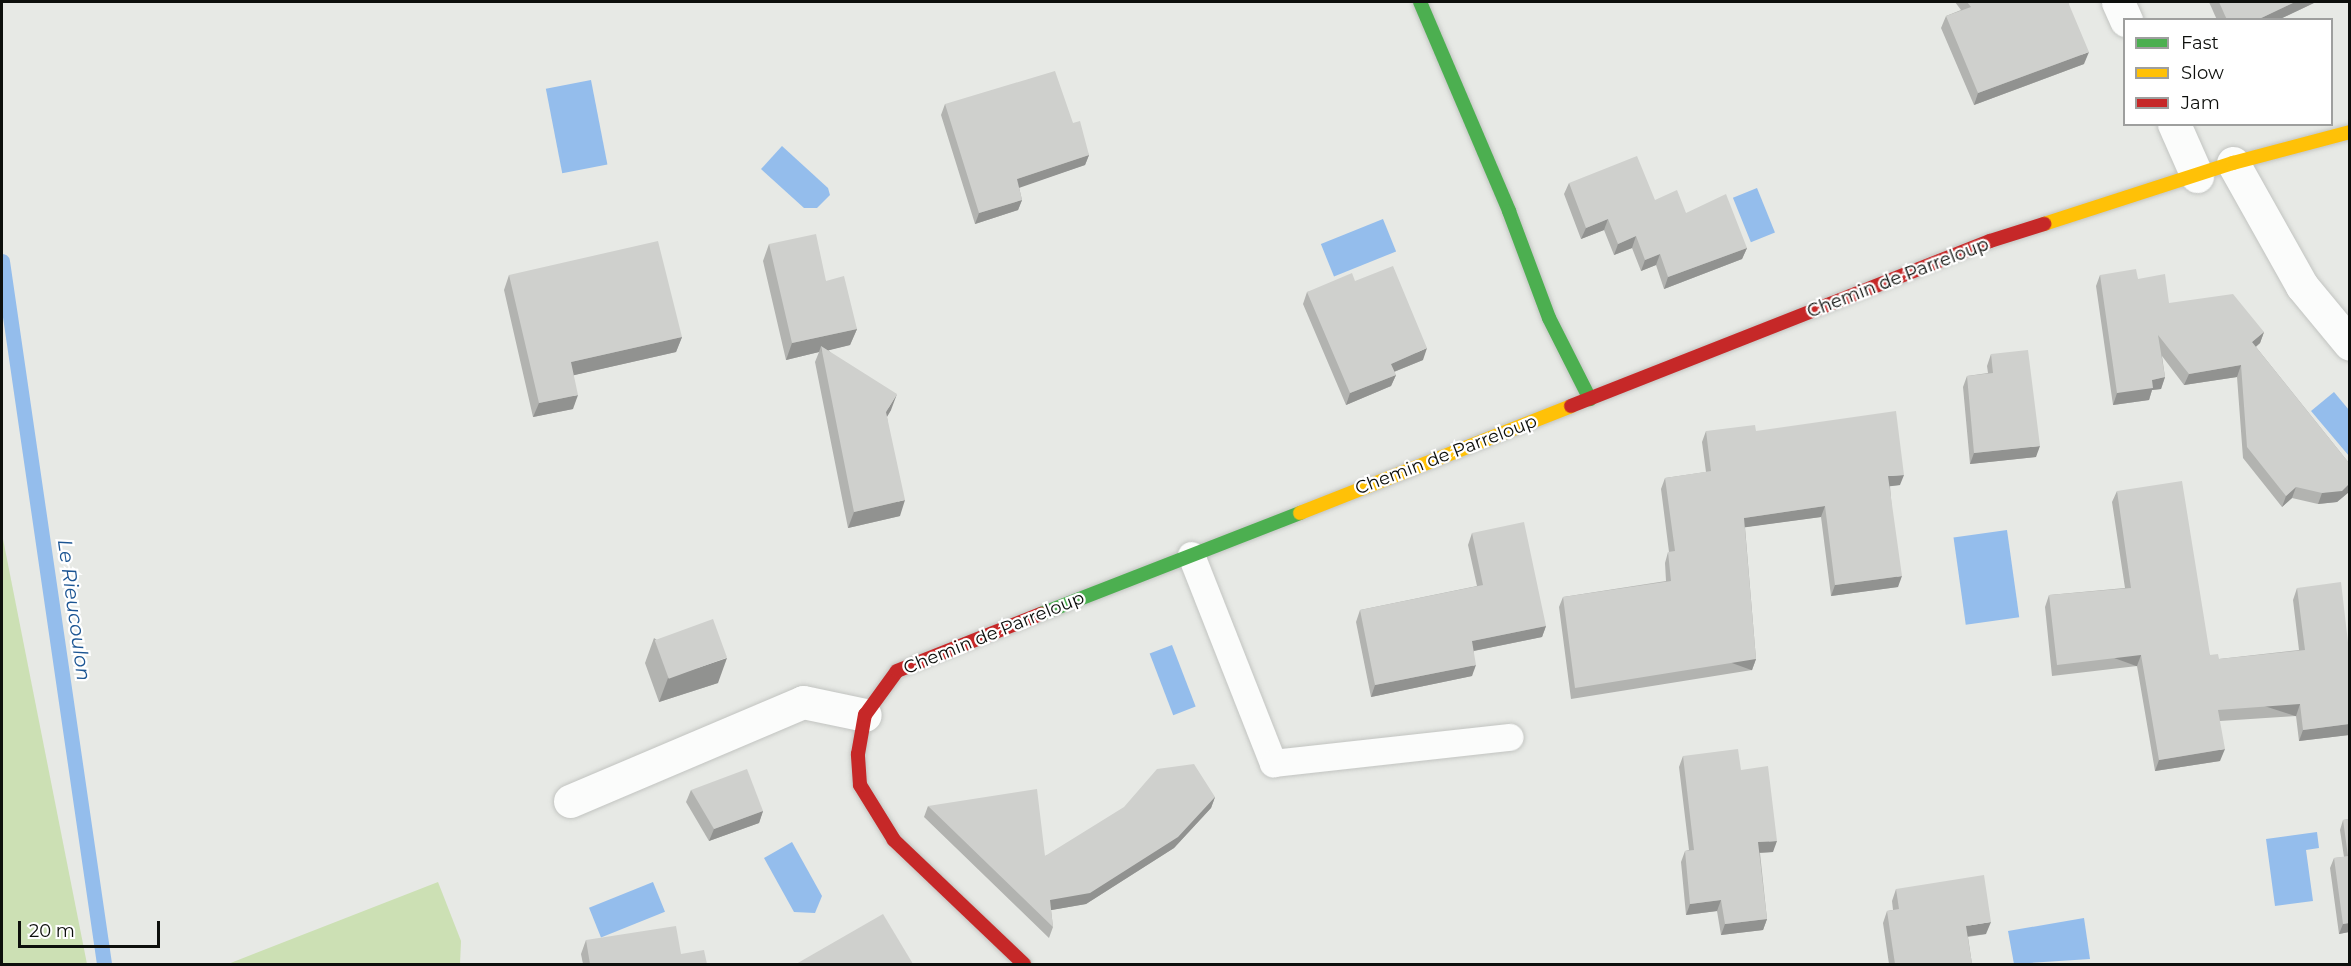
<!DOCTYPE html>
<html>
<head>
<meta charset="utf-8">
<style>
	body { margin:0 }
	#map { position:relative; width:2351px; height:966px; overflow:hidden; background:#e7e9e5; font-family:Montserrat,sans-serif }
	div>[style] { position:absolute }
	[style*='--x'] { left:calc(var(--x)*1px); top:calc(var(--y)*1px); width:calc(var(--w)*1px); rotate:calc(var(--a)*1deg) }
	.green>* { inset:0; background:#cce0b4 }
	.water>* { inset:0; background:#94bdec; transform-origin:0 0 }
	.stream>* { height:15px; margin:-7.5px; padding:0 7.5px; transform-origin:7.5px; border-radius:7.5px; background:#94bdec }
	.roads { filter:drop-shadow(0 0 2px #c2c4c1) drop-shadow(0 0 2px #c2c4c1) }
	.lane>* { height:27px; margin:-13.5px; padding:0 13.5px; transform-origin:13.5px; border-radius:13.5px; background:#fbfcfb }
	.street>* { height:33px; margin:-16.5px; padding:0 16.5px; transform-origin:16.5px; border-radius:16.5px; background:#fbfcfb }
	.fast>* { height:14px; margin:-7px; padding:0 7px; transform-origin:7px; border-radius:7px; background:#4caf50 }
	.slow>* { height:14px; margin:-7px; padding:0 7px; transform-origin:7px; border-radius:7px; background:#ffc107 }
	.jam>* { height:14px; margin:-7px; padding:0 7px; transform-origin:7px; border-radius:7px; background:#c62828 }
	.wall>* { inset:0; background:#b2b3b0 }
	.shaded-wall>* { inset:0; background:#919290; transform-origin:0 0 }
	.building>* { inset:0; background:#cfd0cd; transform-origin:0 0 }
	span { translate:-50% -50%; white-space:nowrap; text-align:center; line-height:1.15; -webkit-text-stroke:4.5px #fff; paint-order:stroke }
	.street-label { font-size:18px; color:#0d0f0c }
	.water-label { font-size:20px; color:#1c5593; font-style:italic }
	.frame { position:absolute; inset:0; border:3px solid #0d0f0c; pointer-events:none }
	.legend { position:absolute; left:2123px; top:18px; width:210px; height:108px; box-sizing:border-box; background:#fff; border:2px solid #9e9f9e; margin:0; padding:8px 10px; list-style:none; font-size:18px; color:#0d0f0c }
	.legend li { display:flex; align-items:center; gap:12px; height:30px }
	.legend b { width:30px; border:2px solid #9e9f9e }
	.scale { position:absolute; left:18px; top:921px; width:142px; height:27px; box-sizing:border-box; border:3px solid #0d0f0c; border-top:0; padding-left:8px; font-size:18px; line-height:21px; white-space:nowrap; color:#0d0f0c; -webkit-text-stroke:4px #fff; paint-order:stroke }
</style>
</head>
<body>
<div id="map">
	<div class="green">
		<i style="clip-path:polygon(2px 534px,87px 964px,2px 964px)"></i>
		<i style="clip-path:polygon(438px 882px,461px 941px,460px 964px,228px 964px)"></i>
	</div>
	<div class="water">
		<i style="left:591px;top:80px;width:86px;height:46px;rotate:79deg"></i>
		<i style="clip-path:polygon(782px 146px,828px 188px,830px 195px,817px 208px,804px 208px,761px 169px)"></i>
		<i style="left:1757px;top:188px;width:48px;height:26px;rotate:68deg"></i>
		<i style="left:1383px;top:219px;width:35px;height:67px;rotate:68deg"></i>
		<i style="clip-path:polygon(2334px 392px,2349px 410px,2349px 456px,2311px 411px)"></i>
		<i style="left:2007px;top:530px;width:88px;height:54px;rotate:82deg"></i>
		<i style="left:1172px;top:645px;width:66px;height:24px;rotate:69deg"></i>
		<i style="clip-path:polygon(2317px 832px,2319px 848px,2306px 850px,2313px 901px,2275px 906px,2266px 839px)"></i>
		<i style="clip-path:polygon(792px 842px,822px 896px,815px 913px,794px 912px,764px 858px)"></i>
		<i style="left:653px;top:882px;width:32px;height:69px;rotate:68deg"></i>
		<i style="clip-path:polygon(2084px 918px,2090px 959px,2014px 964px,2008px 931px)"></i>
	</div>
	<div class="stream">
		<i style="--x:2;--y:261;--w:710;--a:81.74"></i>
	</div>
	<div class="roads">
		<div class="lane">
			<i style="--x:1191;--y:555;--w:224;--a:68.5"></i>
			<i style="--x:1273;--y:763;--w:238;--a:-6.3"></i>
		</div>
		<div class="street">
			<i style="--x:2118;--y:2;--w:20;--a:66"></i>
			<i style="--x:2174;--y:124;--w:57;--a:66.1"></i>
			<i style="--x:2233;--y:163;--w:141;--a:60.7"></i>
			<i style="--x:2302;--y:286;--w:75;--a:50.4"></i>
			<i style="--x:570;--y:801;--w:253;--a:-23"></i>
			<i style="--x:803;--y:702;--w:63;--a:11.8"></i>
		</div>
		<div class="fast">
			<i style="--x:1420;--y:2;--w:227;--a:66.9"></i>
			<i style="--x:1509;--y:211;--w:114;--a:69.5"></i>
			<i style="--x:1549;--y:318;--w:91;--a:63.2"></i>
			<i style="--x:1041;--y:614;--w:278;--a:-21.3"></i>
		</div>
		<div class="slow">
			<i style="--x:2044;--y:224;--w:199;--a:-17.9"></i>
			<i style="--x:2233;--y:163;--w:121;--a:-14.8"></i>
			<i style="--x:1300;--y:513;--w:291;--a:-21.5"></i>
		</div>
		<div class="jam">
			<i style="--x:1571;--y:406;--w:450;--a:-21.5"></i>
			<i style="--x:1990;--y:241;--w:57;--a:-17.5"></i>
			<i style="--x:1024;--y:964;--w:180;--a:-136.4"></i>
			<i style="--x:894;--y:840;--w:65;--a:-121.7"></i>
			<i style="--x:860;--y:785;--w:31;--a:-94"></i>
			<i style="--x:858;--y:754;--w:40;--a:-80"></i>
			<i style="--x:865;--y:715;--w:54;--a:-54"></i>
			<i style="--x:897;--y:671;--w:155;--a:-21.6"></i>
		</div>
	</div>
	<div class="wall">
		<i style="clip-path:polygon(1955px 2px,2068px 2px,2084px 64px,1974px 105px,1941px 28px,1946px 16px,1961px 10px)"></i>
		<i style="clip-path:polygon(2209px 2px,2316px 2px,2278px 20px,2217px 20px)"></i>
		<i style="clip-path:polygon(945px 104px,1073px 123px,1089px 155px,1085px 165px,1019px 187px,1022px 200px,1018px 210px,975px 224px,941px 115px)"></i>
		<i style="clip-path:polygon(1569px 183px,1686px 213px,1747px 248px,1742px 259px,1664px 289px,1656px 265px,1641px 271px,1632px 248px,1614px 255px,1604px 230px,1581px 239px,1564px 194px)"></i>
		<i style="clip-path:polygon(769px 244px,826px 281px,857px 329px,850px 345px,828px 350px,891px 410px,887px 417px,900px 516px,848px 528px,815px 362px,819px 352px,786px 360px,763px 261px)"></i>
		<i style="clip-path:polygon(509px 275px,682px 337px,676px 352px,574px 375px,573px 409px,533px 417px,504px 290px)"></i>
		<i style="clip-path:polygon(2100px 275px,2138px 279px,2169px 303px,2264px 332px,2260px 343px,2256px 347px,2349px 463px,2349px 492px,2337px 502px,2318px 504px,2292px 498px,2282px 507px,2243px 458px,2237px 377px,2184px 385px,2162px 356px,2165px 377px,2161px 389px,2152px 390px,2149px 400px,2113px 405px,2096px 286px)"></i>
		<i style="clip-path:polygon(1355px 281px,1423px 360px,1394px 372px,1396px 375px,1391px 386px,1346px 405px,1303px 304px,1307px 292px)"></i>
		<i style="clip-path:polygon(1991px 354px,2036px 457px,1970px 464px,1963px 387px,1967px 376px,1988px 373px,1987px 366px)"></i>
		<i style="clip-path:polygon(1706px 431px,1756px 431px,1900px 485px,1890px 486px,1898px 587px,1831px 596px,1821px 517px,1745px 527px,1756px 659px,1752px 670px,1571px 699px,1559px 607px,1563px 597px,1666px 581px,1665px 563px,1668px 552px,1669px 552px,1661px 489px,1665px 478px,1706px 472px,1702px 442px)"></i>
		<i style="clip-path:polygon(2117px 491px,2210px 655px,2219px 659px,2299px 650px,2293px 600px,2297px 588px,2349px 651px,2349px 735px,2299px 741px,2296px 716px,2220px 721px,2220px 761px,2155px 771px,2137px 666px,2052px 676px,2045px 607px,2049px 595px,2125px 588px,2112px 502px)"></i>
		<i style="clip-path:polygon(1472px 533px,1546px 626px,1542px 637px,1474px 651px,1472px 676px,1371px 697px,1356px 622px,1360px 610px,1477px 586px,1468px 545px)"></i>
		<i style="clip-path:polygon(654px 638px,718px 683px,659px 702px,645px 663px)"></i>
		<i style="clip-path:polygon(1683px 756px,1741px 770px,1773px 852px,1760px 853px,1767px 919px,1763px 930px,1721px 935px,1717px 911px,1686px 915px,1681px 862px,1685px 851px,1689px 850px,1679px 767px)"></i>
		<i style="clip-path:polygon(691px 790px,763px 811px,759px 823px,709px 841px,686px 802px)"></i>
		<i style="clip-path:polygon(1215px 797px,1211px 808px,1174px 848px,1086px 904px,1051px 910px,1053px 927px,1049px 938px,924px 817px,928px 806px,1045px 856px)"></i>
		<i style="clip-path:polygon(2349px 819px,2349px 932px,2339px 934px,2330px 868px,2334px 858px,2344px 857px,2340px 830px,2343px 820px)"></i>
		<i style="clip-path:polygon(1896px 889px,1986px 934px,1968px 937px,1972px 964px,1889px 964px,1883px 923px,1887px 911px,1893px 910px,1892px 901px)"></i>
		<i style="clip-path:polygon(586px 940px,681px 954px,707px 964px,583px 964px,581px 954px)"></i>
	</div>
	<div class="shaded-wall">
		<i style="clip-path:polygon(2295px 2px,2316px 2px,2278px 20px,2257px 20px)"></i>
		<i style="clip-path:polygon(2089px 52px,2084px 64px,1974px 105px,1978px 93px)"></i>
		<i style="clip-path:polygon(1089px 155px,1085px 165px,1013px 190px,1017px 179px)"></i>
		<i style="clip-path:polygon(1022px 200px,1018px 210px,975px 224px,979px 213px)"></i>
		<i style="clip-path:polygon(1608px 219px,1604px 230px,1581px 239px,1586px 228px)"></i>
		<i style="clip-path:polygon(1636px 236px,1632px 248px,1614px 255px,1618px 244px)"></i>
		<i style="clip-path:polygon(1747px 248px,1742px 259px,1664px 289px,1668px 277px)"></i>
		<i style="clip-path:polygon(1660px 254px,1656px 265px,1641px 271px,1645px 260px)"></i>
		<i style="clip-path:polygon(857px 329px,850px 345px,822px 352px,821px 346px,819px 352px,786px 360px,792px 343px)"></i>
		<i style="clip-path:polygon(2264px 332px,2260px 343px,2248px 353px,2252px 342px)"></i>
		<i style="clip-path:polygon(682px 337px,676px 352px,566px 377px,571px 362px)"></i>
		<i style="clip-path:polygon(1427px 348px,1423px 360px,1386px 375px,1391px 364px)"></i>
		<i style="clip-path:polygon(2241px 365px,2237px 377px,2184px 385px,2189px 374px)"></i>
		<i style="clip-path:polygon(1396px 375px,1391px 386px,1346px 405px,1350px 393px)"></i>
		<i style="clip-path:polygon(2165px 377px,2161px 389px,2152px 390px,2149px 400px,2113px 405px,2117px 393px,2152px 380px)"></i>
		<i style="clip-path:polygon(897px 394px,891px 410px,880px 428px,886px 412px)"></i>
		<i style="clip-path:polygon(578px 395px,573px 409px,533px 417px,539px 403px)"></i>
		<i style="clip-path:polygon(2040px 446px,2036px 457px,1970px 464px,1974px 453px)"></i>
		<i style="clip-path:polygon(1904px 475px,1900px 485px,1884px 487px,1888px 476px)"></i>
		<i style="clip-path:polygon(2349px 484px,2349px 492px,2337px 502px,2318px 504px,2322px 493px)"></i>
		<i style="clip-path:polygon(2296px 487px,2292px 498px,2282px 507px,2286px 496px)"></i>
		<i style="clip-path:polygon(905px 500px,900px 516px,848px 528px,854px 512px)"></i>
		<i style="clip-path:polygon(1825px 506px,1821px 517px,1740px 528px,1744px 518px)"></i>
		<i style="clip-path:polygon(1902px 576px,1898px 587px,1831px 596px,1835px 585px)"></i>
		<i style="clip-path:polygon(1546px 626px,1542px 637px,1468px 652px,1472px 641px)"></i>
		<i style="left:2141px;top:655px;width:12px;height:85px;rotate:110deg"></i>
		<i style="clip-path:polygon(727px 658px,718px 683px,659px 702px,668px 678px)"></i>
		<i style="left:1756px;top:659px;width:12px;height:183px;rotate:110deg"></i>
		<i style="clip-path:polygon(1476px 665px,1472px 676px,1371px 697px,1375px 685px)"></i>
		<i style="left:2300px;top:704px;width:13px;height:82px;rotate:108deg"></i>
		<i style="clip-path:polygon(2349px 724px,2349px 735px,2299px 741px,2303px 730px)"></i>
		<i style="clip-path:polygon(2225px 749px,2220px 761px,2155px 771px,2159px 760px)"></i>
		<i style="clip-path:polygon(1215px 797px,1211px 808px,1174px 848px,1086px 904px,1046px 911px,1050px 900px)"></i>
		<i style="clip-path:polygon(763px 811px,759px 823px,709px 841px,714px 829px)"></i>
		<i style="clip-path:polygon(1777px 841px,1773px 852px,1754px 853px,1758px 842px)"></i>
		<i style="clip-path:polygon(1721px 900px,1717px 911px,1686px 915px,1690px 904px)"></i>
		<i style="clip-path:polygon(1767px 919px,1763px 930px,1721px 935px,1725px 924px)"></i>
		<i style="clip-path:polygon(1991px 922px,1986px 934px,1962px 937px,1966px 926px)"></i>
		<i style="clip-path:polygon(2349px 923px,2349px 932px,2339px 934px,2343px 924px)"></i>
	</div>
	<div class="building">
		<i style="clip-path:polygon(1967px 2px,2068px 2px,2089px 52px,1978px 93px,1946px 16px,1971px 7px)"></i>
		<i style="clip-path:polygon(2219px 2px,2295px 2px,2257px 20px,2227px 20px)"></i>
		<i style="clip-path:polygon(1055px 71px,1073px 123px,1080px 121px,1089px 155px,1017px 179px,1022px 200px,979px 213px,945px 104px)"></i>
		<i style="clip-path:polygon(1637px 156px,1655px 200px,1677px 190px,1686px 213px,1726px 194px,1747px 248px,1668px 277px,1660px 254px,1645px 260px,1636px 236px,1618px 244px,1608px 219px,1586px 228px,1569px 183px)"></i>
		<i style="clip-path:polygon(816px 234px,826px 281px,844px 276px,857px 329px,792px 343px,769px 244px)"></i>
		<i style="clip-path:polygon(658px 241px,682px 337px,571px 362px,578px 395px,539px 403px,509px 275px)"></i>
		<i style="clip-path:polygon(1393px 266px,1427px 348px,1391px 364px,1396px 375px,1350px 393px,1307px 292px,1352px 273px,1355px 281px)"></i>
		<i style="clip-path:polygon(2136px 269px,2138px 279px,2165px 274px,2169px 303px,2233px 294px,2264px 332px,2252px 342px,2349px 463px,2349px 484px,2342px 491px,2322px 493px,2296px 487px,2286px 496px,2247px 447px,2241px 365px,2189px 374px,2158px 335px,2165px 377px,2152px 380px,2153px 388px,2117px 393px,2100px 275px)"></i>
		<i style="clip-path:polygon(821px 346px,897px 394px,886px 412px,905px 500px,854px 512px)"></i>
		<i style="clip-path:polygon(2028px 350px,2040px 446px,1974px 453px,1967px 376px,1993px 373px,1991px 354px)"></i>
		<i style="clip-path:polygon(1896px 411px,1904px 475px,1888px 476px,1902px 576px,1835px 585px,1825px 506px,1744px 518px,1756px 659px,1575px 688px,1563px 597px,1671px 581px,1668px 552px,1675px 551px,1665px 478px,1711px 471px,1706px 431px,1755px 425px,1756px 431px)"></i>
		<i style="clip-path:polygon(2182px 481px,2210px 655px,2218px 654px,2219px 659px,2305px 650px,2297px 588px,2341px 582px,2349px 651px,2349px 724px,2303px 730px,2300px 704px,2218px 710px,2225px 749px,2159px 760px,2141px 655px,2057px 665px,2049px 595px,2131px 588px,2117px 491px)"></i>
		<i style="clip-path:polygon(1524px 522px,1546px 626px,1472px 641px,1476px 665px,1375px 685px,1360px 610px,1483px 585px,1472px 533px)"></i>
		<i style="left:713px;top:619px;width:41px;height:62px;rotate:70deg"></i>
		<i style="clip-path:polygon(1738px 749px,1741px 770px,1768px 766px,1777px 841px,1758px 842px,1767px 919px,1725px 924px,1721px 900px,1690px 904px,1685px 851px,1694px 850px,1683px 756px)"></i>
		<i style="clip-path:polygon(1194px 764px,1215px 797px,1178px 837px,1090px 893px,1050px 900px,1053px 927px,928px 806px,1037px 789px,1045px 856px,1124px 807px,1157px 769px)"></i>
		<i style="clip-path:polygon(747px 769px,763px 811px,714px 829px,691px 790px)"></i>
		<i style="clip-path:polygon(2349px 819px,2349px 923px,2343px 924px,2334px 858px,2348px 856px,2343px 820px)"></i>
		<i style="clip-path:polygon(1984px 875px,1991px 922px,1966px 926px,1972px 964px,1895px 964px,1887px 911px,1899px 909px,1896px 889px)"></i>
		<i style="clip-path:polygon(883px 914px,913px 964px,796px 964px)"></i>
		<i style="clip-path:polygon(676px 926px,681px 954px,704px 950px,707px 964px,590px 964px,586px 940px)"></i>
	</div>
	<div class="street-label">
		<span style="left:1898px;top:278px;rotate:-21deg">Chemin de Parreloup</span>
		<span style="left:1446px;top:455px;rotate:-21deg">Chemin de Parreloup</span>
		<span style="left:994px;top:633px;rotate:-22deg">Chemin de Parreloup</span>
	</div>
	<div class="water-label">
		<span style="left:74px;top:610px;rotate:82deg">Le Rieucoulon</span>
	</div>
	<div class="frame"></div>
	<ul class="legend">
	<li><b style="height:8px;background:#4caf50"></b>Fast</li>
	<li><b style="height:8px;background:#ffc107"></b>Slow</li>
	<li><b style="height:8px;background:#c62828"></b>Jam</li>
	</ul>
	<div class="scale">20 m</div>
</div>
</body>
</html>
